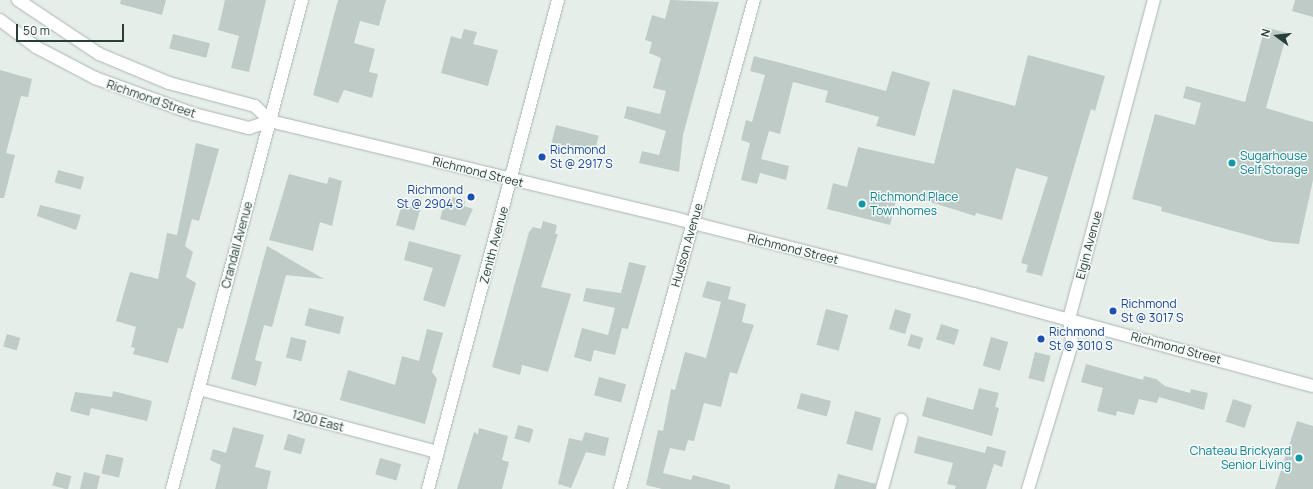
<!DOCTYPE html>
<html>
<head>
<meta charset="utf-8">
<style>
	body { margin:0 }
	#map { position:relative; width:1313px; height:489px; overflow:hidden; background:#e6eeea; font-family:Manrope,sans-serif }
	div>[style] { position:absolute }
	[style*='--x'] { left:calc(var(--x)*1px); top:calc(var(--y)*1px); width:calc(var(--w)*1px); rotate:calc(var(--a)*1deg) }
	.building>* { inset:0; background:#becbc7; transform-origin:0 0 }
	.roads { filter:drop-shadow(0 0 1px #a9b6b1) drop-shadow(0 0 1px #a9b6b1) }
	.street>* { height:12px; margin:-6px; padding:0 6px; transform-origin:6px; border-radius:6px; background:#fff }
	.secondary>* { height:12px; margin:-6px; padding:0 6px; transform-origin:6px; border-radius:6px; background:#fff }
	.dots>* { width:11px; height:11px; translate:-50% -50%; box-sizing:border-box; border:2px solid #f6faf8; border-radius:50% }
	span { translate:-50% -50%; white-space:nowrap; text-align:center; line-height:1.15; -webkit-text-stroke:3px #f6faf8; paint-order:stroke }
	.street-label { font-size:12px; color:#263f39 }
	.transit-label { font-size:12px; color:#164399 }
	.left { translate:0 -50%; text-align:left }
	.right { translate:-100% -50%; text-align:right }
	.culture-label { font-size:12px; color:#0d838f }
	.north { position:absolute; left:1257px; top:16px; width:40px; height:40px; -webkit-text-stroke:3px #f6faf8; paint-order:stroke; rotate:285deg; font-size:11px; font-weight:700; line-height:16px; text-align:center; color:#263f39 }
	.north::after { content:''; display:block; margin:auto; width:14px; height:18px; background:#263f39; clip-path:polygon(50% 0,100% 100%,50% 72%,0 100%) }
	.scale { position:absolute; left:16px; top:24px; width:108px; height:18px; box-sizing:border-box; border:2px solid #263f39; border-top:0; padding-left:5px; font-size:12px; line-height:14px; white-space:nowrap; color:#263f39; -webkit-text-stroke:3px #f6faf8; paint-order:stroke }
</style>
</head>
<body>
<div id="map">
	<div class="building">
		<i style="clip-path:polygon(121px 0,166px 0,162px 15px,120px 4px)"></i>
		<i style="clip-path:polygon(225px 0,266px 0,249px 72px,231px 68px,239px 36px,218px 30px)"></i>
		<i style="clip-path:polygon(338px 0,386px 0,379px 26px,360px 21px,354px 43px,375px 49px,369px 72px,378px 74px,372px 98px,344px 90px,338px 103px,313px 95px)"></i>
		<i style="clip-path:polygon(670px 0,719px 2px,683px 135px,679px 172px,639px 163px,642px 151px,659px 155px,666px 131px,624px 118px,627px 106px,660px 114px,666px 91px,653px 88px,661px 58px,649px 53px,652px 42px,645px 40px,652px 15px,665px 19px)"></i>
		<i style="clip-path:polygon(1295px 0,1313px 0,1313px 17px,1292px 11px)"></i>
		<i style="clip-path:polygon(1265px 27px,1287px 33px,1266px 108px,1313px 122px,1313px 180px,1299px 244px,1273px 242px,1161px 211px,1162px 207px,1132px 199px,1155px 114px,1195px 125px,1201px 103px,1183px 98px,1186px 86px,1245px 102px)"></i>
		<i style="clip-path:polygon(464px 29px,477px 32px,473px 44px,498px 50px,488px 86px,441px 73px,451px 36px,461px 39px)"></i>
		<i style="left:173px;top:34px;width:38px;height:15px;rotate:14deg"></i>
		<i style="clip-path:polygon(1028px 55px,1105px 76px,1095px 111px,1091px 109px,1042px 276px,1026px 272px,1028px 265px,1021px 263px,1048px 177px,1016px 168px,1002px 220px,976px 213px,975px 216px,898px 192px,890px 225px,827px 209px,833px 183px,847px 187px,858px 147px,934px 164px,953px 89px,1015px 106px)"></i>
		<i style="clip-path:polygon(754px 56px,886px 91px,892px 71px,930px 82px,915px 136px,876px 126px,879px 117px,825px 102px,828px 91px,793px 82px,780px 134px,769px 131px,761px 159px,789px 166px,786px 180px,760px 173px,757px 184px,741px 180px,750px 143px,741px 140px,746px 120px,752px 122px,765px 75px,750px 71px)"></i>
		<i style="clip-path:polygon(0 70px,32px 79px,28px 97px,21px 96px,6px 153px,15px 155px,4px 198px,0 198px)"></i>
		<i style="left:556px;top:125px;width:44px;height:18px;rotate:14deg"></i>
		<i style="clip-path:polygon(196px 143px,219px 149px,199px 221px,192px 219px,185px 246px,193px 252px,186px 277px,196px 283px,183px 329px,178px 328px,168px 363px,133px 354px,135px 348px,131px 347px,136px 327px,116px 321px,130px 272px,158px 279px,167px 233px,177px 235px)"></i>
		<i style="left:58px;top:170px;width:27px;height:13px;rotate:15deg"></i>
		<i style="clip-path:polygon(289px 174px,327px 184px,329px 177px,342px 181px,332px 226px,320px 222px,313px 251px,269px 240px)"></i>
		<i style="clip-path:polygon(452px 197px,465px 201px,464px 206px,473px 209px,465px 226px,440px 219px,445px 202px,451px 203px)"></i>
		<i style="left:402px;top:204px;width:19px;height:22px;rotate:16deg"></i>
		<i style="clip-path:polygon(40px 205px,81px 215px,76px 230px,37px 216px)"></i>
		<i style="clip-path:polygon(543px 221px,557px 225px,555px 234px,558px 234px,541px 287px,571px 294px,548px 372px,522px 365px,520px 375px,492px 367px,529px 232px,533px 227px,541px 229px)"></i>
		<i style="clip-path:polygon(409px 241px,461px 255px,445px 307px,423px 300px,433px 268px,404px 260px)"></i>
		<i style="clip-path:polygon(267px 246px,324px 279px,286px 275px,272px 327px,264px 325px,255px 360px,262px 362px,256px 386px,231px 379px)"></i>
		<i style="clip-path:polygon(629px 262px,646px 266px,628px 329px,622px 328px,615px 355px,594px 350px,591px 362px,574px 357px,582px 328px,608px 335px,615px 308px,583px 301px,586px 288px,621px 293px)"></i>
		<i style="clip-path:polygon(707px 281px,731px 287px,728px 299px,746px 304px,742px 322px,754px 325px,737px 374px,730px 372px,721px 407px,704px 403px,694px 441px,688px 440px,685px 451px,670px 448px,663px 473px,691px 480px,693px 475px,730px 485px,730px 489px,662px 489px,646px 485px,658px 430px,663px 431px,671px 389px,675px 390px,685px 352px,706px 358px,721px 302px,702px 297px)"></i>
		<i style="left:309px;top:308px;width:36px;height:18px;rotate:14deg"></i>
		<i style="left:826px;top:309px;width:23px;height:37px;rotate:15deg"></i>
		<i style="left:895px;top:309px;width:17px;height:21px;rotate:17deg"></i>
		<i style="left:941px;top:324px;width:19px;height:16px;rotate:18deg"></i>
		<i style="clip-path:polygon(427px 329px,443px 333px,432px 372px,437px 379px,425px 424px,340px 400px,348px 370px,395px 385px,402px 356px,419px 361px)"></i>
		<i style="left:7px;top:334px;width:14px;height:13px;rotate:17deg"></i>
		<i style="left:911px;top:334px;width:13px;height:12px;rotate:18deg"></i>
		<i style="left:291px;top:337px;width:16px;height:21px;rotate:14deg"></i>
		<i style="left:991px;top:337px;width:18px;height:30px;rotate:16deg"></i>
		<i style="left:1035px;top:352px;width:16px;height:27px;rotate:14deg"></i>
		<i style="clip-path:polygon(1086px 364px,1143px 380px,1144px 376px,1156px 379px,1165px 386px,1190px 393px,1191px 389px,1208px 393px,1204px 410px,1159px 397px,1157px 403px,1139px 399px,1134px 415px,1117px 411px,1116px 416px,1097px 411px,1103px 388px,1081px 382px)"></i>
		<i style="left:599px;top:377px;width:28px;height:19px;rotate:15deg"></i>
		<i style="clip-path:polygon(979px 388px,999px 393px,995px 407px,999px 408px,992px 436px,922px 416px,927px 397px,973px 410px)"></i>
		<i style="clip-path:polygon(113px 391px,152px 401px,147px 421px,91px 408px,89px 416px,70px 411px,75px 392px,112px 397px)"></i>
		<i style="left:801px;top:393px;width:31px;height:16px;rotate:15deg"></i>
		<i style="left:1233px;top:399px;width:20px;height:24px;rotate:18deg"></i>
		<i style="left:855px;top:411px;width:27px;height:34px;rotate:15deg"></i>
		<i style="clip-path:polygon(1297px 421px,1313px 426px,1313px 489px,1275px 489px)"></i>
		<i style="left:518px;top:425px;width:16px;height:14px;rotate:15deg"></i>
		<i style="clip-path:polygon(233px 427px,264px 435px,255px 467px,271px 471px,267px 489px,215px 489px,221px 465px,210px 460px,213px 449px,226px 453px)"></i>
		<i style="clip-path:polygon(479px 428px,508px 436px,502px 460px,509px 462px,502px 489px,457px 489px,474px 432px,478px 434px)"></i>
		<i style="clip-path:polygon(585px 432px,609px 438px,605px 456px,586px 452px,571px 488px,558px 484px,569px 438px,582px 441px)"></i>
		<i style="left:288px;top:434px;width:18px;height:16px;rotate:16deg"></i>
		<i style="clip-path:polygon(918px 436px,985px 453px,987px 446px,1006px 451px,1002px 467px,994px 464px,986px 489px,955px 489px,956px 486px,947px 484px,953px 463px,914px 453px)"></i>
		<i style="left:106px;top:454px;width:18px;height:20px;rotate:13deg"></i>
		<i style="left:380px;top:458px;width:22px;height:17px;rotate:16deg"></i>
		<i style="left:56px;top:472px;width:16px;height:14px;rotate:15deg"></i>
		<i style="clip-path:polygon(84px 472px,100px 476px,97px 489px,80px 489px)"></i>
		<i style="clip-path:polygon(838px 474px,876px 484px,875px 489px,834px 489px)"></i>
	</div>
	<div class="roads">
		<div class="street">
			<i style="--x:199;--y:389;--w:247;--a:14.8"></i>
			<i style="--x:172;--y:489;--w:506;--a:-75.11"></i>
			<i style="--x:428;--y:489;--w:506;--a:-75.11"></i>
			<i style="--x:620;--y:489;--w:507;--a:-74.68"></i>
			<i style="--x:882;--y:489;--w:72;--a:-74.6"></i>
			<i style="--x:1028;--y:489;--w:152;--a:-73.2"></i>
			<i style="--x:1072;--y:343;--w:24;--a:-97"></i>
			<i style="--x:1069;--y:319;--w:330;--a:-75.1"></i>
		</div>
		<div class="secondary">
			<i style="--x:18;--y:0;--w:97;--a:33.7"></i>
			<i style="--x:99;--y:54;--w:76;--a:22.5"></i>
			<i style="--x:169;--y:83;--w:89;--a:15"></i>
			<i style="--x:255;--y:106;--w:21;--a:45"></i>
			<i style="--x:0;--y:20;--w:45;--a:36.9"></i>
			<i style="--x:36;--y:47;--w:67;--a:27.7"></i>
			<i style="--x:95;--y:78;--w:105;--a:20"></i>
			<i style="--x:194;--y:114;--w:57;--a:14.3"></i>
			<i style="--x:249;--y:128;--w:22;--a:-18"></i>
			<i style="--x:270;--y:121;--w:423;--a:13.5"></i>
			<i style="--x:681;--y:220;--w:302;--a:14.2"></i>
			<i style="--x:974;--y:294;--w:351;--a:15.2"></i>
		</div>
	</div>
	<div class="dots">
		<i style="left:542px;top:157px;background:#1a4fb4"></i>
		<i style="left:1232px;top:163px;background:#0f9aa8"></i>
		<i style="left:471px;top:197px;background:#1a4fb4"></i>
		<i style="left:862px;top:204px;background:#0f9aa8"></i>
		<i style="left:1113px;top:311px;background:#1a4fb4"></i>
		<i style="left:1041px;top:339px;background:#1a4fb4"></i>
		<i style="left:1299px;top:458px;background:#0f9aa8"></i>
	</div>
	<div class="street-label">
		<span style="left:151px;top:99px;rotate:19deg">Richmond Street</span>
		<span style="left:478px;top:172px;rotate:14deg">Richmond Street</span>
		<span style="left:237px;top:245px;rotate:-75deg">Crandall Avenue</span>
		<span style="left:494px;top:245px;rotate:-75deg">Zenith Avenue</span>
		<span style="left:687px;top:245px;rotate:-74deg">Hudson Avenue</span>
		<span style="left:1089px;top:245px;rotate:-75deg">Elgin Avenue</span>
		<span style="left:793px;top:249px;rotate:14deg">Richmond Street</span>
		<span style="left:1176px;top:348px;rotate:15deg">Richmond Street</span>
		<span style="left:318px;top:421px;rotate:15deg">1200 East</span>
	</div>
	<div class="transit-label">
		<span class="left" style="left:550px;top:157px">Richmond<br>St @ 2917 S</span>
		<span class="right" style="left:463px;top:197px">Richmond<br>St @ 2904 S</span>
		<span class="left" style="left:1121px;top:311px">Richmond<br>St @ 3017 S</span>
		<span class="left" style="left:1049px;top:339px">Richmond<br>St @ 3010 S</span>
	</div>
	<div class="culture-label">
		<span class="left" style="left:1240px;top:163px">Sugarhouse<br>Self Storage</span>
		<span class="left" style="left:870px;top:204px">Richmond Place<br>Townhomes</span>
		<span class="right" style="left:1291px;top:458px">Chateau Brickyard<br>Senior Living</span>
	</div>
	<div class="north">N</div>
	<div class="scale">50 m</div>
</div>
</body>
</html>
